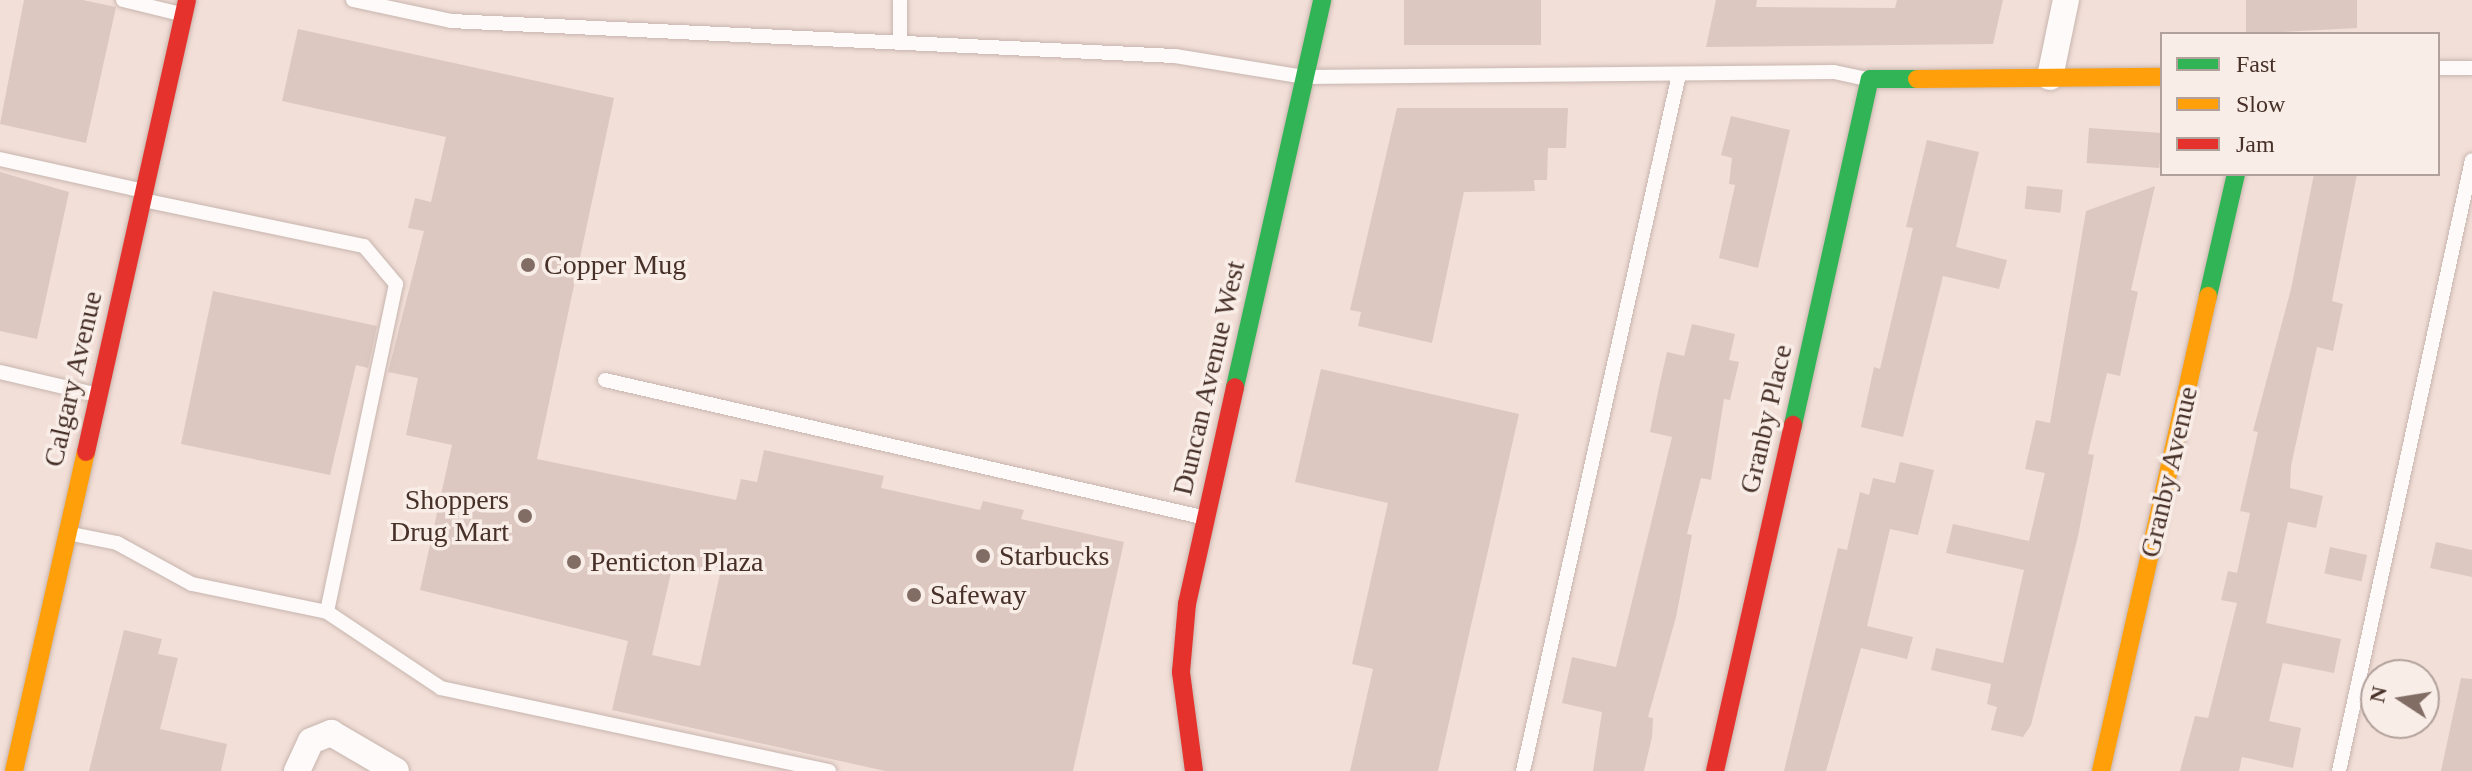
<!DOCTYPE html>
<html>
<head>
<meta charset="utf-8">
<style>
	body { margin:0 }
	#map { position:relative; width:2472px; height:771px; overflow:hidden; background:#f2dfd8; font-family:Georgia,serif }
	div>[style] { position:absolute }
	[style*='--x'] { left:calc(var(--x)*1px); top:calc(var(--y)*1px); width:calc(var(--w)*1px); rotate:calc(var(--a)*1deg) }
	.building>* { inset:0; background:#dcc8c1; transform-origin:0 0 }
	.roads { filter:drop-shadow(0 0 2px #c7b5ae) drop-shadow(0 0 2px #c7b5ae) }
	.lane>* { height:14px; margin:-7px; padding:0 7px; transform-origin:7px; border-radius:7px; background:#fdfaf9 }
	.street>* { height:26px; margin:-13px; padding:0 13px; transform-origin:13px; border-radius:13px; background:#fdfaf9 }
	.fast>* { height:18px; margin:-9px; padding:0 9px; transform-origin:9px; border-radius:9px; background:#30b455 }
	.slow>* { height:18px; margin:-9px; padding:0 9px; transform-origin:9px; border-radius:9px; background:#ff9f0a }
	.jam>* { height:18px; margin:-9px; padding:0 9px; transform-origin:9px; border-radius:9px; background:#e5322d }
	.dots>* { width:22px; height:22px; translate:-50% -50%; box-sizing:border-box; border:4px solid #f9ede8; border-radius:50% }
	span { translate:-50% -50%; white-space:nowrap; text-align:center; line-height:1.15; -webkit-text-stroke:7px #f9ede8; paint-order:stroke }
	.poi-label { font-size:28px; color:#463027 }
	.left { translate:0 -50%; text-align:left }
	.right { translate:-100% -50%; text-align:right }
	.street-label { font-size:28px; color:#463027 }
	.legend { position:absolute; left:2160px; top:32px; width:280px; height:144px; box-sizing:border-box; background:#f9ede8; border:2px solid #b1a19b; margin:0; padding:10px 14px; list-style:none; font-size:24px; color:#463027 }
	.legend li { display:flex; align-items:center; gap:16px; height:40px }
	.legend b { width:40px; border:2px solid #b1a19b }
	.north { position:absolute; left:2360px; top:659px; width:80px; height:80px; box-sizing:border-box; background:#f9ede8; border:2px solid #b1a19b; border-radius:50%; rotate:282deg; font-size:22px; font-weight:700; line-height:32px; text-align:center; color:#463027 }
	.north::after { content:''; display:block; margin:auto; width:28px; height:36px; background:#826d65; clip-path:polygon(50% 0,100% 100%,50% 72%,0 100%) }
</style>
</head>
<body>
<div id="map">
	<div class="building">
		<i style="clip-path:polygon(24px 0,83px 0,116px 7px,86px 143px,0 124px)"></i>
		<i style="left:1404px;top:0;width:137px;height:45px"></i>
		<i style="clip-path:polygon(1716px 0,1757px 0,1756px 7px,1895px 8px,1897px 0,2003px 0,1993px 44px,1706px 47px)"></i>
		<i style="clip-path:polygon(2246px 0,2357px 0,2357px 28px,2246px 34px)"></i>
		<i style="clip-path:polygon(evenodd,298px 29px,614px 98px,537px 459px,736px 500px,741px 479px,757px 482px,764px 450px,884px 476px,881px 488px,980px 510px,983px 501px,1024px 510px,1021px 519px,1124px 542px,1073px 771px,885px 771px,612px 710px,628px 641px,420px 590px,452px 445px,406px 435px,418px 378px,388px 372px,424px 231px,408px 228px,415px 198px,431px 202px,446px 137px,282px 101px,298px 29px,673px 564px,720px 574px,700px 666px,652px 655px,673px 564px)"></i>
		<i style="clip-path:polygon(1397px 108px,1568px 108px,1566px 148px,1548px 148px,1547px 180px,1534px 180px,1535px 191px,1464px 192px,1432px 343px,1358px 326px,1361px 312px,1350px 310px)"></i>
		<i style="clip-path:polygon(1731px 116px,1790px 130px,1758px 268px,1719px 258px,1735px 185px,1729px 184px,1732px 158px,1721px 155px)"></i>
		<i style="left:2089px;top:128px;width:73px;height:35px;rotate:4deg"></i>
		<i style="clip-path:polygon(1927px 140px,1979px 152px,1956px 247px,2007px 260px,1999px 289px,1943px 276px,1903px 437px,1861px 427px,1874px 367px,1880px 369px,1913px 228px,1906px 227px)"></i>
		<i style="clip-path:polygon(0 172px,69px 192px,37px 339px,0 331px)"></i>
		<i style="clip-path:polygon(2314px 174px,2357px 174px,2332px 301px,2343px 304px,2333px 351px,2317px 347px,2291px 466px,2290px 488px,2323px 496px,2316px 528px,2288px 522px,2266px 623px,2341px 639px,2334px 673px,2283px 663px,2269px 721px,2301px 728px,2293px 768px,2242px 757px,2239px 771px,2180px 771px,2195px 716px,2208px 718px,2237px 603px,2221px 600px,2228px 571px,2237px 573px,2250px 513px,2240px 511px,2258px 432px,2253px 431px,2291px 289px)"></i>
		<i style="left:2027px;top:186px;width:36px;height:23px;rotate:6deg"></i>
		<i style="clip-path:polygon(2155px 186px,2131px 290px,2138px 292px,2120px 376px,2107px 373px,2088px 454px,2094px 455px,2078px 536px,2031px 725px,2023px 737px,1991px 730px,1997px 707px,1987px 704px,1991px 684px,1931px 670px,1936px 648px,2003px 663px,2024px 570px,1946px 553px,1953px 524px,2029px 541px,2045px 473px,2025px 469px,2036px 420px,2050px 423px,2086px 211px)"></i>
		<i style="clip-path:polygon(213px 291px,377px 326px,368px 368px,356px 365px,330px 475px,181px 444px)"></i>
		<i style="clip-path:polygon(1692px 324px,1735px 334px,1729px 360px,1739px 362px,1730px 400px,1724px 399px,1711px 480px,1701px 478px,1687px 534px,1692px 535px,1676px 617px,1648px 717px,1653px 718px,1652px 737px,1644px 771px,1593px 771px,1602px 712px,1562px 703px,1572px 657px,1616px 667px,1672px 437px,1650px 432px,1659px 387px,1667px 352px,1684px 356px)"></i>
		<i style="clip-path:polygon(1321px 369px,1519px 414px,1438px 771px,1350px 771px,1373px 669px,1352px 664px,1388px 503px,1295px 482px)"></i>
		<i style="clip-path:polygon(1900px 462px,1934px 470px,1918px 535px,1890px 529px,1867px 626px,1913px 637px,1907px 659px,1861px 648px,1826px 771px,1784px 771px,1838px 548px,1847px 550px,1860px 492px,1869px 495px,1873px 478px,1895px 483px)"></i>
		<i style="clip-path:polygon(2436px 542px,2472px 550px,2472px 577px,2430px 568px)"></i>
		<i style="left:2330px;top:547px;width:38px;height:27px;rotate:12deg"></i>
		<i style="clip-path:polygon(124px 630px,162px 639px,158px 654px,178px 658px,160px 729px,227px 744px,221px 771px,89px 771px)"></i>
		<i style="clip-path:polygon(2461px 678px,2472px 679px,2472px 771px,2441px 771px)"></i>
	</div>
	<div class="roads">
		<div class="lane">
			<i style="--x:123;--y:0;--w:60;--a:13.6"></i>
			<i style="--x:353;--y:0;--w:100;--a:12.1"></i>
			<i style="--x:451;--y:21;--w:725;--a:2.77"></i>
			<i style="--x:1175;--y:56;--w:132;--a:9.2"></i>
			<i style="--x:1305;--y:77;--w:529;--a:-0.54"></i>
			<i style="--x:1834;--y:72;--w:34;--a:12"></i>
			<i style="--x:900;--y:0;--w:43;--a:90"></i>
			<i style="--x:2438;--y:68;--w:34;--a:0"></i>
			<i style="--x:0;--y:159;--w:148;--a:12.5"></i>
			<i style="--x:143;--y:200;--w:226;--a:11.8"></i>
			<i style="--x:364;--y:246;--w:50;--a:49.9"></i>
			<i style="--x:396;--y:284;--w:335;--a:101.9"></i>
			<i style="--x:0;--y:372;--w:101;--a:13.2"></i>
			<i style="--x:605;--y:380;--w:617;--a:12.93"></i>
			<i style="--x:67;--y:533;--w:51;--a:11.3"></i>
			<i style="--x:117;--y:543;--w:85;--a:28.7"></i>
			<i style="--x:192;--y:584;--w:138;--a:11.7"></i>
			<i style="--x:327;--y:612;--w:137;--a:33.7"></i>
			<i style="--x:441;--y:688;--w:397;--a:12.1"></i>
			<i style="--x:1523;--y:771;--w:714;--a:-77.38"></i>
			<i style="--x:2339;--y:771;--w:625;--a:-77.72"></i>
		</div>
		<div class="street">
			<i style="--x:2050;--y:77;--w:79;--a:-78.3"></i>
			<i style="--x:297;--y:771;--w:33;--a:-65"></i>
			<i style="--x:311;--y:741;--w:22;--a:-22"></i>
			<i style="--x:331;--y:733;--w:75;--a:30.3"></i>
		</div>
		<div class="fast">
			<i style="--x:2208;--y:296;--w:125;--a:-77.1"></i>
			<i style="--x:1235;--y:387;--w:397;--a:-77.3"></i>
			<i style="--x:1793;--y:425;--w:354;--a:-77.5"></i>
			<i style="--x:1870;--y:79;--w:47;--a:0"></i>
		</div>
		<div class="slow">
			<i style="--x:1917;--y:79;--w:245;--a:-0.5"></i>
			<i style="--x:14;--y:771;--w:327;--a:-77.3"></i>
			<i style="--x:2101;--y:771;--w:487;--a:-77.3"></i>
		</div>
		<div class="jam">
			<i style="--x:86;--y:452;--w:463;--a:-77.4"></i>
			<i style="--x:1194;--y:771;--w:100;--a:-97.5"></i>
			<i style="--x:1181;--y:672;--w:68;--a:-85"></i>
			<i style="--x:1187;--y:604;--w:222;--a:-77.5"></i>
			<i style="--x:1715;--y:771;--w:355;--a:-77.3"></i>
		</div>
	</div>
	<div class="dots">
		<i style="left:528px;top:265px;background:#826d65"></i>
		<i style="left:525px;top:516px;background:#826d65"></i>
		<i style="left:983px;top:556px;background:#826d65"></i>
		<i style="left:574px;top:562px;background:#826d65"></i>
		<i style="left:914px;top:595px;background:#826d65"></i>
	</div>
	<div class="poi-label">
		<span class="left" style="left:544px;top:265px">Copper Mug</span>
		<span class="right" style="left:509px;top:516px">Shoppers<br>Drug Mart</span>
		<span class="left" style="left:999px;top:556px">Starbucks</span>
		<span class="left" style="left:590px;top:562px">Penticton Plaza</span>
		<span class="left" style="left:930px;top:595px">Safeway</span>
	</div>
	<div class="street-label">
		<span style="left:1209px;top:378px;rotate:-77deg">Duncan Avenue West</span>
		<span style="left:73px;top:379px;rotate:-77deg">Calgary Avenue</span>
		<span style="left:1766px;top:419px;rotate:-77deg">Granby Place</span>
		<span style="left:2169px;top:472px;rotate:-77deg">Granby Avenue</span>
	</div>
	<ul class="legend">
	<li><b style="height:10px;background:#30b455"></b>Fast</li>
	<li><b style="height:10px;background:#ff9f0a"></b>Slow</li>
	<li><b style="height:10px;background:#e5322d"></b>Jam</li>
	</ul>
	<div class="north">N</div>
</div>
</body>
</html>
